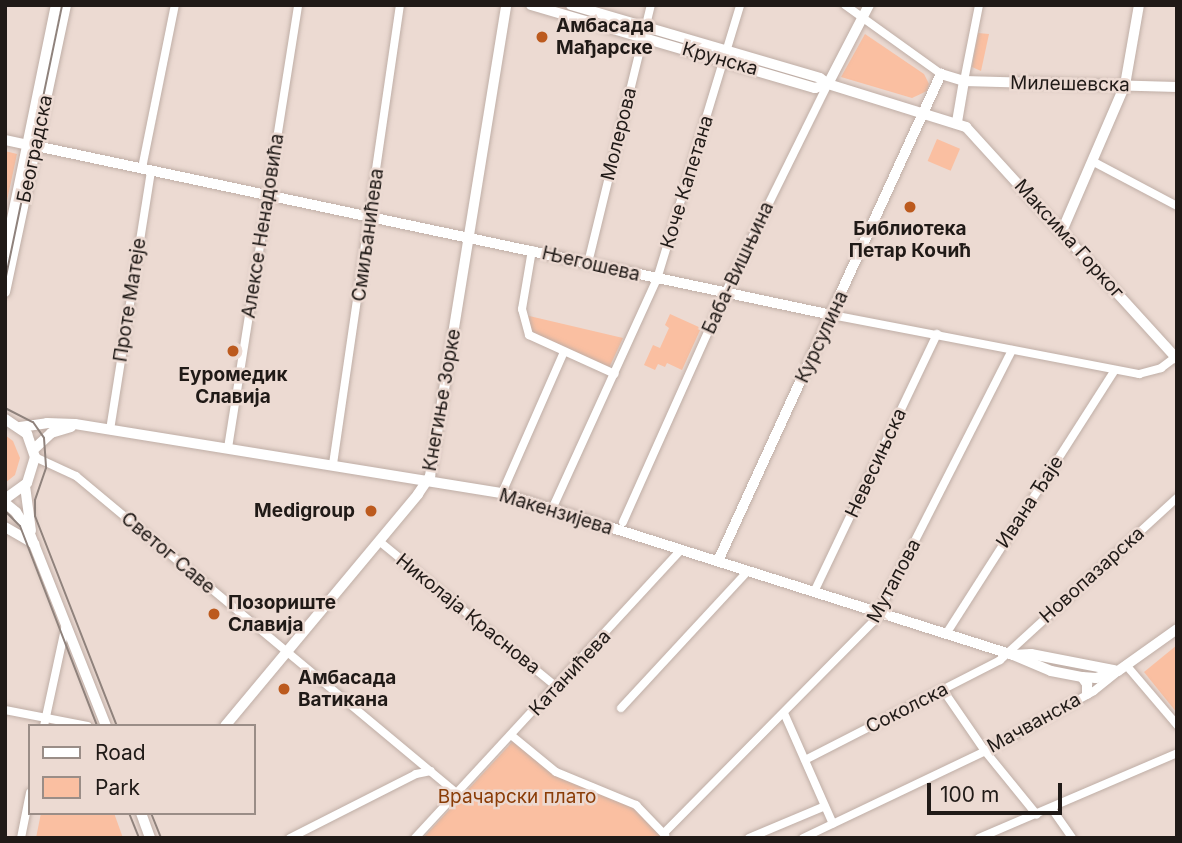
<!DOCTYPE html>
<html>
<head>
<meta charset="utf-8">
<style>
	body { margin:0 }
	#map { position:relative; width:1182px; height:843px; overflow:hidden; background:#ecdad2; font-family:Inter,sans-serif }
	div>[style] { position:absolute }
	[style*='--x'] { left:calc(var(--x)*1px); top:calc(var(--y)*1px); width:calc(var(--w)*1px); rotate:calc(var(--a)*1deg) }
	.green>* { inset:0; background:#fabfa1; transform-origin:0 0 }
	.roads { filter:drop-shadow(0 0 2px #bfaea6) drop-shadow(0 0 2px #bfaea6) }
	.street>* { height:8px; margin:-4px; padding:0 4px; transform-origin:4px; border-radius:4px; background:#fff }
	.secondary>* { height:10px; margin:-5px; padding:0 5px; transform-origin:5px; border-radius:5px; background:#fff }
	.tram>* { height:2px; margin:-1px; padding:0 1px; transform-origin:1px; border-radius:1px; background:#8f827c }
	.dots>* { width:19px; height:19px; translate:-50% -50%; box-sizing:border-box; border:4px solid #ecdad2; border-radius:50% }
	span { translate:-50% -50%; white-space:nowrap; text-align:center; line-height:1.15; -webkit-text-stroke:5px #ecdad2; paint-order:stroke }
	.poi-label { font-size:19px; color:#201a17; font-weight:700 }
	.left { translate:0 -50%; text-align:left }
	.right { translate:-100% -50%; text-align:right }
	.street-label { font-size:19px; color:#201a17 }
	.park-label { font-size:19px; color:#8a3c06 }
	.frame { position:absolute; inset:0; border:7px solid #201a17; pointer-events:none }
	.legend { position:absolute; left:28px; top:724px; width:228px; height:91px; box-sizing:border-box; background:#ecdad2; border:2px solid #9a8d87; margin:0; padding:9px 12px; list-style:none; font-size:21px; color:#201a17 }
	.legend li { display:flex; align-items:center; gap:14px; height:35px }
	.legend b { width:35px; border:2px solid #9a8d87 }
	.scale { position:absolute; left:927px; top:783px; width:135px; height:32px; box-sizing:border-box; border:4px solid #201a17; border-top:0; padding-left:9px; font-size:21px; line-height:24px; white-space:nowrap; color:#201a17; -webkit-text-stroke:5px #ecdad2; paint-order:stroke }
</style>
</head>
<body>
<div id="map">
	<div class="green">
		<i style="clip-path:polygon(978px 33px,989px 34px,981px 71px,972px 67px)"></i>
		<i style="clip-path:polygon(865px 34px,924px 74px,929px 84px,927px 91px,912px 98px,841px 77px)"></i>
		<i style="left:937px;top:139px;width:25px;height:24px;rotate:23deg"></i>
		<i style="clip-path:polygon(5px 151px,17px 154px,5px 210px)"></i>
		<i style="clip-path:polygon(670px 314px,701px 328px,682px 370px,667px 363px,665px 367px,658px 364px,655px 370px,644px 365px,653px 345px,660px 348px,669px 328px,665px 325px)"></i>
		<i style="clip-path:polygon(525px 315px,623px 338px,609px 368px,533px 335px)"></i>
		<i style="clip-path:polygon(5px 435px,13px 441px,20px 458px,15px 475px,5px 483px)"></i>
		<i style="clip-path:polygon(1177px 645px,1177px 713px,1144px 672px)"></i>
		<i style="clip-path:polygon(515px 739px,547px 766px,624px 799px,667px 838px,423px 838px)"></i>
		<i style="clip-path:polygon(41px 813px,114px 813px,123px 838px,36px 838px)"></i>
	</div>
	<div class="roads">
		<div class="street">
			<i style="--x:845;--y:5;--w:118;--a:35.7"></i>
			<i style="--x:964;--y:81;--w:77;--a:-78.8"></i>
			<i style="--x:1092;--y:161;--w:96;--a:27.9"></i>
			<i style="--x:142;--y:168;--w:166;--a:-78.6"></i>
			<i style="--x:532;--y:250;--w:60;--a:99.6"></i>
			<i style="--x:522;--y:309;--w:27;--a:75"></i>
			<i style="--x:529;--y:335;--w:94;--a:24.4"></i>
			<i style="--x:588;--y:263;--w:266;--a:-76.3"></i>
			<i style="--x:832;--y:315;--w:313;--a:10.9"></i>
			<i style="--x:1139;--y:374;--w:23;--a:-15"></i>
			<i style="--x:1161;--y:368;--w:20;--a:-37"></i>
			<i style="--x:110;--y:430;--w:262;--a:-81"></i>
			<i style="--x:228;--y:448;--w:448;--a:-81"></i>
			<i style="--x:35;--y:457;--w:45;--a:24.9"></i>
			<i style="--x:76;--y:476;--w:496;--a:39.8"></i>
			<i style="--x:333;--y:464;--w:464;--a:-81.7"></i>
			<i style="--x:502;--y:493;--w:154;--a:-66.3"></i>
			<i style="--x:553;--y:507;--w:251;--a:-65.5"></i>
			<i style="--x:657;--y:279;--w:286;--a:-73.1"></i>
			<i style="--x:623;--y:522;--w:269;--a:-65.9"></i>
			<i style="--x:733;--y:276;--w:214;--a:-63.7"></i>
			<i style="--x:379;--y:541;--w:230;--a:39.4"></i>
			<i style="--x:814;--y:592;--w:286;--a:-64.5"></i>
			<i style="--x:946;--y:634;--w:312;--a:-57.4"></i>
			<i style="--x:1126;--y:665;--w:79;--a:49.6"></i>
			<i style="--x:943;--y:690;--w:74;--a:55.5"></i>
			<i style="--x:985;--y:751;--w:82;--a:50.9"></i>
			<i style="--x:621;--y:708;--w:187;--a:-47.2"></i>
			<i style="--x:5;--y:710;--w:84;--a:11"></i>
			<i style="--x:784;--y:713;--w:121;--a:66.2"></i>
			<i style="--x:44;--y:726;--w:104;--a:-77.8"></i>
			<i style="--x:511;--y:735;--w:58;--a:39.4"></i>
			<i style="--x:556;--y:772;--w:87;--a:22.4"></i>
			<i style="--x:636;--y:805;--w:42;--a:46"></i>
			<i style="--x:805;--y:760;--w:219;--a:-27.1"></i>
			<i style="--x:1000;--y:660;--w:240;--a:-42.5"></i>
			<i style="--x:1052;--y:809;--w:35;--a:55"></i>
			<i style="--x:664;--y:833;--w:298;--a:-45.3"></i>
			<i style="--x:874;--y:621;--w:304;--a:-63"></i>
			<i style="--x:21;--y:838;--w:46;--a:-78.7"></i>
			<i style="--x:290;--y:838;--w:141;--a:-26.9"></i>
			<i style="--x:416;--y:774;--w:15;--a:-11"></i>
			<i style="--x:415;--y:838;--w:391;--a:-47.3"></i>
			<i style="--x:749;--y:838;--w:82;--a:-22.8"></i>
			<i style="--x:803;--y:838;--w:202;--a:-25.5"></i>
			<i style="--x:985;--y:751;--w:124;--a:-28.8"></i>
			<i style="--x:1094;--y:691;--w:28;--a:-39"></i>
			<i style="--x:979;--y:838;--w:215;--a:-23.2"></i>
		</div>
		<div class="secondary">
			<i style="--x:531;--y:5;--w:296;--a:16.3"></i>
			<i style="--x:815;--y:88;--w:14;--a:-17"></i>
			<i style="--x:571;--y:5;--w:259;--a:16.3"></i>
			<i style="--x:820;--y:78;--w:10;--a:37"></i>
			<i style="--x:828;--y:84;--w:145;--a:17.3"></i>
			<i style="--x:966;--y:127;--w:314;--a:47.7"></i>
			<i style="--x:828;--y:84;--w:89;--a:-62.6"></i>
			<i style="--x:957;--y:122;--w:42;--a:-80.3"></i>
			<i style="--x:5;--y:140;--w:24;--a:12"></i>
			<i style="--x:36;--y:146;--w:814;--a:11.99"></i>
			<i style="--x:1062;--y:231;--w:159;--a:-66.7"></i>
			<i style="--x:1125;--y:85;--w:81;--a:-80.1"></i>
			<i style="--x:5;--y:253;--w:253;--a:-78.4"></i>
			<i style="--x:5;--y:292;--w:293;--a:-78"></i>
			<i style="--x:5;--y:419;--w:27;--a:34"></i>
			<i style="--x:27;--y:434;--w:24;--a:71"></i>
			<i style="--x:35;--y:457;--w:27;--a:107"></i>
			<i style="--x:27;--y:483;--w:27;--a:144"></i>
			<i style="--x:20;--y:427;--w:27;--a:-8"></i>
			<i style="--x:47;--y:423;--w:28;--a:2"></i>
			<i style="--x:75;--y:424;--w:433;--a:9.2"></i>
			<i style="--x:502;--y:493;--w:536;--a:17.59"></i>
			<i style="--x:1013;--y:655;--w:41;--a:22.8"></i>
			<i style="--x:1051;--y:671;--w:32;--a:11"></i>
			<i style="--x:1082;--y:677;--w:14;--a:4"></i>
			<i style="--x:1096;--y:678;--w:23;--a:-18"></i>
			<i style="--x:1118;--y:671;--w:72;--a:-35.4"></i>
			<i style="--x:34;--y:449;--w:23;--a:-43"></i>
			<i style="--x:51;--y:433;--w:21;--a:-17"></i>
			<i style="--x:25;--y:486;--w:45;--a:82.4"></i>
			<i style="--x:5;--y:503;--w:14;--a:39"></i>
			<i style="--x:16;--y:512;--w:26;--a:58"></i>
			<i style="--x:30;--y:534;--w:206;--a:68.4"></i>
			<i style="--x:5;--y:527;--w:34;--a:30"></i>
			<i style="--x:718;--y:561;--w:536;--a:-65.4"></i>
			<i style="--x:941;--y:74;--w:24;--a:17"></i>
			<i style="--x:964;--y:81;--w:213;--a:1.6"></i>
			<i style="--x:1013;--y:655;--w:18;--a:-3"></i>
			<i style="--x:1031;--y:654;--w:85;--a:10.9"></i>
			<i style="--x:1082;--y:677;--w:9;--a:54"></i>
			<i style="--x:1087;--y:684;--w:10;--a:90"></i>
			<i style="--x:225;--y:726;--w:302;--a:-50.2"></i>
			<i style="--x:418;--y:494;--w:22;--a:-56"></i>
			<i style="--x:430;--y:476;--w:477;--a:-80.8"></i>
			<i style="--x:141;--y:813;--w:27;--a:70"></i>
		</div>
	</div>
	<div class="tram">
		<i style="--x:5;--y:281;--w:282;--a:-78.3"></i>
		<i style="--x:5;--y:408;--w:31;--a:27"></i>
		<i style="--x:33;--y:422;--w:19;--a:55"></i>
		<i style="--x:44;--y:438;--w:30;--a:86"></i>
		<i style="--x:46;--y:468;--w:34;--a:109"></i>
		<i style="--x:35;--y:500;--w:16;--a:90"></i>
		<i style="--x:35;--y:516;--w:225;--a:68.7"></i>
		<i style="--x:5;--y:511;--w:21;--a:45"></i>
		<i style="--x:20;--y:526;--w:214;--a:68.9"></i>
		<i style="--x:129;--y:813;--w:27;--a:68"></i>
		<i style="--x:151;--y:813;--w:27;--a:68"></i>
	</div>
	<div class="dots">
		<i style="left:542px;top:37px;background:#bc5a1e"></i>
		<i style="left:910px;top:207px;background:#bc5a1e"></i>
		<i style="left:233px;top:351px;background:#bc5a1e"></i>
		<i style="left:371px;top:511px;background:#bc5a1e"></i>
		<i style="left:214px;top:614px;background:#bc5a1e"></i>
		<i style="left:284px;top:689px;background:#bc5a1e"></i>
	</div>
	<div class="poi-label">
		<span class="left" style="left:556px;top:37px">Амбасада<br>Мађарске</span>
		<span style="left:910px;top:240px">Библиотека<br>Петар Кочић</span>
		<span style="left:233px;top:386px">Еуромедик<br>Славија</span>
		<span class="right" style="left:355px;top:511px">Medigroup</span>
		<span class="left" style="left:228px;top:614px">Позориште<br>Славија</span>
		<span class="left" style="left:298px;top:689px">Амбасада<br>Ватикана</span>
	</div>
	<div class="street-label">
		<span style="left:720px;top:59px;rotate:16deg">Крунска</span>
		<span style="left:1070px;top:84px;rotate:1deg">Милешевска</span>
		<span style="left:619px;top:134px;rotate:-76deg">Молерова</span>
		<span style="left:35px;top:149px;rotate:-78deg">Београдска</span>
		<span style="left:687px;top:182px;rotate:-73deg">Коче Капетана</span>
		<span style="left:263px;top:226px;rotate:-81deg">Алексе Ненадовића</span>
		<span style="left:368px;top:235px;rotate:-82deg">Смиљанићева</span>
		<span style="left:1069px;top:239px;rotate:48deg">Максима Горког</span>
		<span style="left:591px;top:264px;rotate:13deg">Његошева</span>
		<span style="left:738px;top:268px;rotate:-65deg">Баба-Вишњина</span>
		<span style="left:130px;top:300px;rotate:-81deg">Проте Матеје</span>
		<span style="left:822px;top:337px;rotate:-65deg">Курсулина</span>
		<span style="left:442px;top:400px;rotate:-80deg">Кнегиње Зорке</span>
		<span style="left:876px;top:463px;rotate:-65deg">Невесињска</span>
		<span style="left:1030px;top:502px;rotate:-57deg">Ивана Ђаје</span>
		<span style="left:556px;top:512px;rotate:17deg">Макензијева</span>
		<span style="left:168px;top:553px;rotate:40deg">Светог Саве</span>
		<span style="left:1092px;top:575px;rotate:-42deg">Новопазарска</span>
		<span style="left:894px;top:581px;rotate:-62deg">Мутапова</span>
		<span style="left:468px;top:614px;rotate:39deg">Николаја Краснова</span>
		<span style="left:570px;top:673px;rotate:-47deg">Катанићева</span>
		<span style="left:907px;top:708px;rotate:-27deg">Соколска</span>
		<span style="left:1034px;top:723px;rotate:-29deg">Мачванска</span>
	</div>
	<div class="park-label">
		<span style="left:517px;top:797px">Врачарски плато</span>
	</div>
	<div class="frame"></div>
	<ul class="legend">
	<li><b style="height:9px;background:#fff"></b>Road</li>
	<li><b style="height:19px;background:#fabfa1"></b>Park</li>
	</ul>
	<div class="scale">100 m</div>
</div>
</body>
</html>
